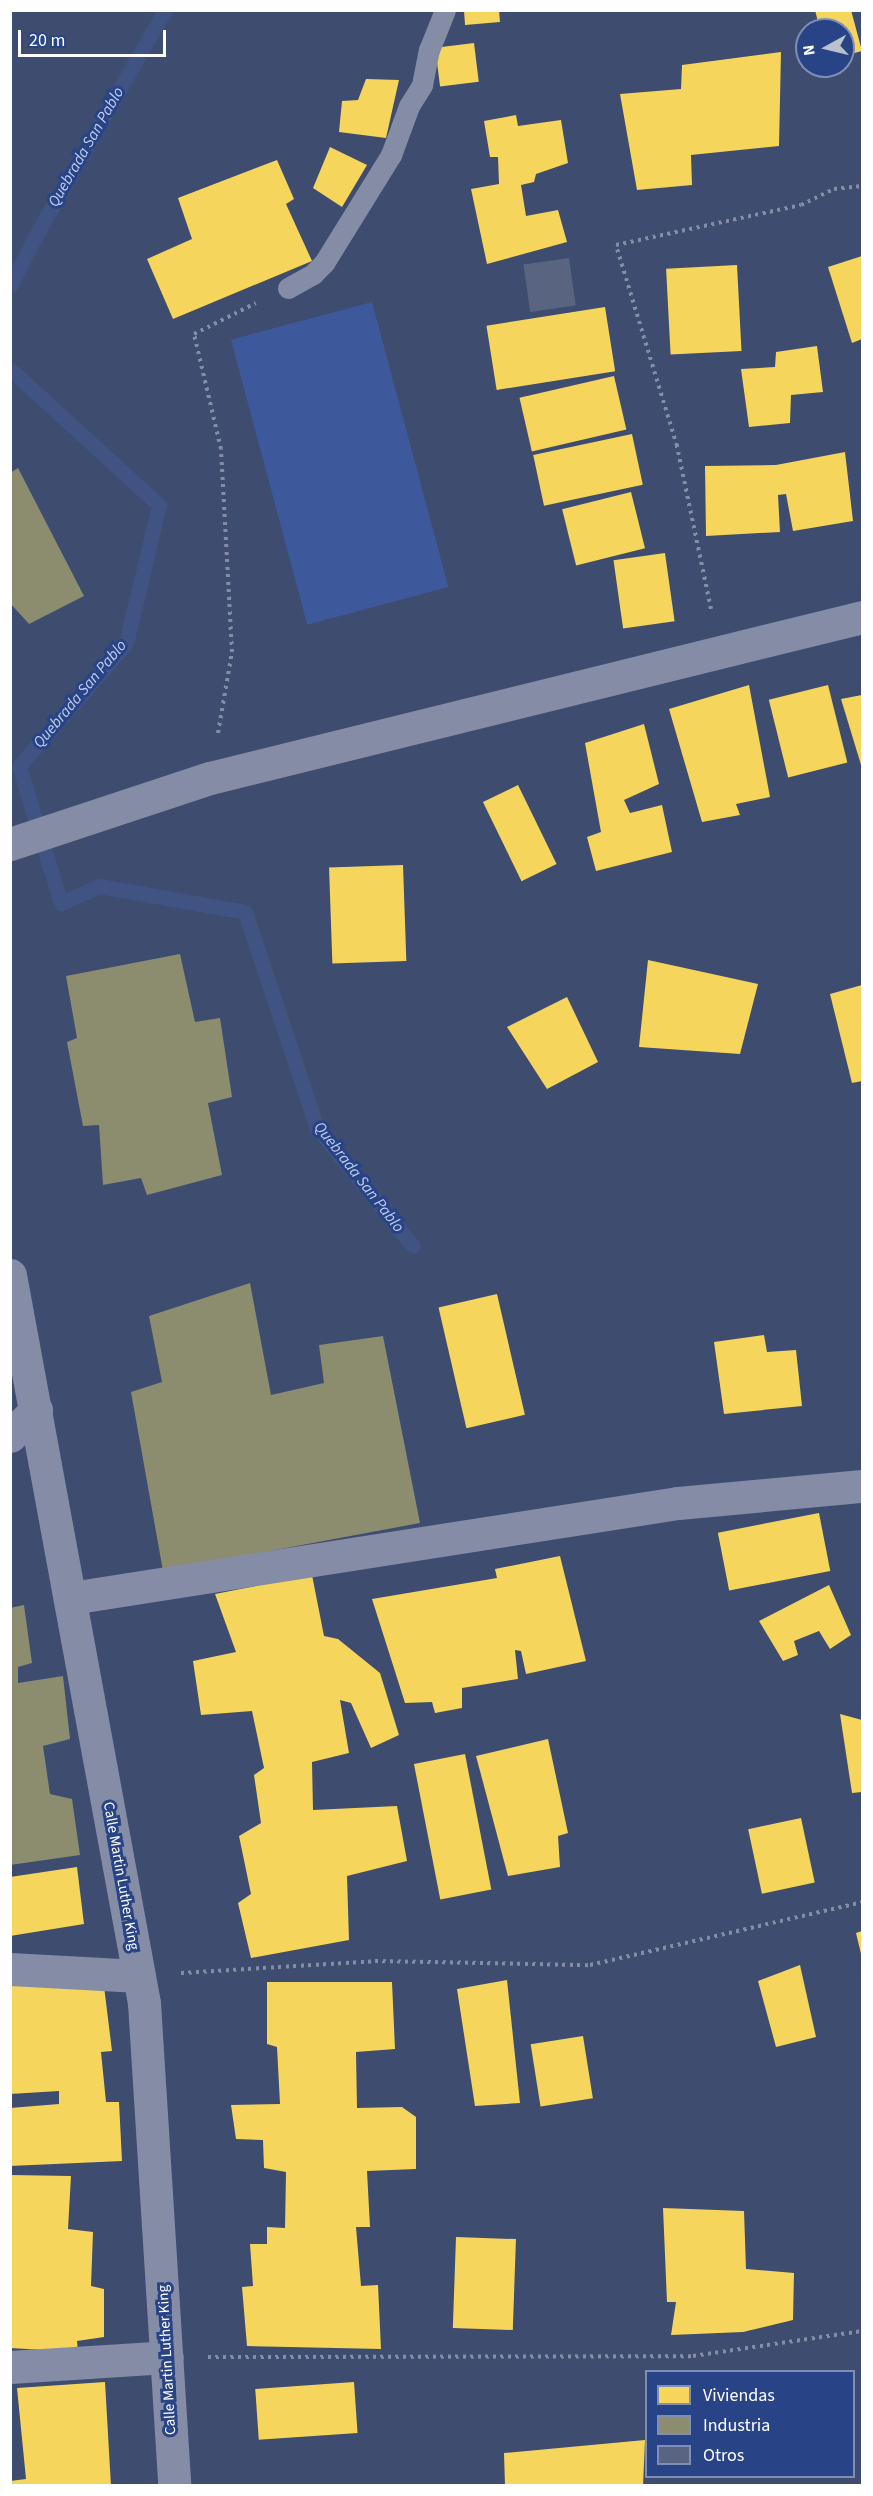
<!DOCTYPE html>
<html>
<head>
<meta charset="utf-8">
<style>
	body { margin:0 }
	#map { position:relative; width:873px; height:2496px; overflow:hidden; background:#3e4c70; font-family:"Source Sans 3",sans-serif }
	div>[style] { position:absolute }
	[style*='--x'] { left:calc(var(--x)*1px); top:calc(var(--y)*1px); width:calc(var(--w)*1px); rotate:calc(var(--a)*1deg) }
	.green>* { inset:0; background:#3d599b; transform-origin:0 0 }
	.homes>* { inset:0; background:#f6d55c; transform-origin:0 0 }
	.industry>* { inset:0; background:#8c8c6e }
	.stream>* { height:15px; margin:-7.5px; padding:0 7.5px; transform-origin:7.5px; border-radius:7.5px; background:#415382 }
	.building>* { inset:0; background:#596481; transform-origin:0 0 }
	.path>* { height:4px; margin-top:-2px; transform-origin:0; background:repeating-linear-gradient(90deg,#858da6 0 3px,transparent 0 7.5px) }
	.service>* { height:21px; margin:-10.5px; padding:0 10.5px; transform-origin:10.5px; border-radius:10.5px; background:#858da6 }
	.minor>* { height:33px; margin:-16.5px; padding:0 16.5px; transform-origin:16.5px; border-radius:16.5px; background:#858da6 }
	span { translate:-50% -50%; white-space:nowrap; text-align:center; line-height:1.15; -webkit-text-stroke:6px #284386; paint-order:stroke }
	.street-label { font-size:15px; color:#fff }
	.water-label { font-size:16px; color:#bfceef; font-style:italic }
	.frame { position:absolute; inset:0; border:12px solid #fff; pointer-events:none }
	.legend { position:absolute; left:645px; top:2370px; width:210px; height:108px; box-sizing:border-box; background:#284386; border:2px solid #7e8eb6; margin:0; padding:8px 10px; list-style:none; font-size:18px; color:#fff }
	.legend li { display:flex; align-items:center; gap:12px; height:30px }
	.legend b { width:30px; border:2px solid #7e8eb6 }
	.north { position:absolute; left:795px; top:18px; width:60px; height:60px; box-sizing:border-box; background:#284386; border:2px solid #7e8eb6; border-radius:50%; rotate:262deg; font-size:16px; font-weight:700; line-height:24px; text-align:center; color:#fff }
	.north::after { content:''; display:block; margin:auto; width:21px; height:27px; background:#bbc0cd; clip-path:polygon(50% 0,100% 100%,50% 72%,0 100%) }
	.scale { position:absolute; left:18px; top:30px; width:148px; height:27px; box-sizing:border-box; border:3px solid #fff; border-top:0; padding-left:8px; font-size:18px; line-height:21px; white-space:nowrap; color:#fff; -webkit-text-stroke:4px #284386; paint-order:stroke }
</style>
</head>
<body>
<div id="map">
	<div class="green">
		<i style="left:372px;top:302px;width:295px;height:146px;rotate:75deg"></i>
	</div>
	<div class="homes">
		<i style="clip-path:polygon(464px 10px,499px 10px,500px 22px,465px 25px)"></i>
		<i style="clip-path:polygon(815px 10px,851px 10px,862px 51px,843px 56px,843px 30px,820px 30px)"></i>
		<i style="left:474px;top:43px;width:39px;height:39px;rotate:83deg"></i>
		<i style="clip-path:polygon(781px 52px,779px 146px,691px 155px,692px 185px,637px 190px,620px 94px,681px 89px,682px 65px)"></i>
		<i style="clip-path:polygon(366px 79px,399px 80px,386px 138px,339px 132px,342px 101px,358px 100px)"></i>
		<i style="clip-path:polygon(516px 115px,518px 126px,561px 120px,568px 163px,536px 174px,534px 182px,521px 185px,526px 216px,558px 210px,567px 242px,487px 264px,471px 189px,499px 184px,498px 157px,490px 157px,484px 121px)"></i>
		<i style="clip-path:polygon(330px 147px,367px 165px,342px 207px,313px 188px)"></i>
		<i style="clip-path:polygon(277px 160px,294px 199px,286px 204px,312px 261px,173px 319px,147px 259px,192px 239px,178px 198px)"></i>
		<i style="clip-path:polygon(862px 256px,862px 339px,852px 343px,828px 267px)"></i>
		<i style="left:737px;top:265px;width:86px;height:71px;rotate:87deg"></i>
		<i style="left:605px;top:307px;width:65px;height:120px;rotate:81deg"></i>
		<i style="clip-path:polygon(817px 346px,823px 392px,791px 395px,790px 423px,749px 427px,741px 369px,775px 367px,776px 352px)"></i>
		<i style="left:614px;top:376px;width:55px;height:97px;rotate:77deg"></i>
		<i style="left:632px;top:434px;width:52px;height:101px;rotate:78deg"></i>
		<i style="clip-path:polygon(845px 452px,853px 521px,793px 531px,786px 494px,778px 495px,780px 532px,706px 536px,705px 466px,776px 465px)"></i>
		<i style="left:631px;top:492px;width:58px;height:71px;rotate:76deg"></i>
		<i style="left:665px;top:553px;width:69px;height:52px;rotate:82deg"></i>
		<i style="clip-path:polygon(749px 685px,770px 797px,736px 804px,740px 815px,702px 822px,669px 709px)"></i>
		<i style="left:828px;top:685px;width:80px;height:61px;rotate:76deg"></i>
		<i style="clip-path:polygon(862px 695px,862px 768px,841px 699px)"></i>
		<i style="clip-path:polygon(644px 724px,659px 784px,624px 800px,630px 813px,662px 805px,672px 852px,596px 871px,587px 837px,601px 832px,585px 743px)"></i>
		<i style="left:518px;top:785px;width:88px;height:39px;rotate:64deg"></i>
		<i style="left:403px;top:865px;width:96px;height:74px;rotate:88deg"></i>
		<i style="clip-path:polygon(648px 960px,758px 984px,740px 1054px,639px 1047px)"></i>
		<i style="clip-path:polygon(862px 985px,862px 1081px,852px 1083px,830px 994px)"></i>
		<i style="clip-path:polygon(567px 997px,598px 1062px,547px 1089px,507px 1027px)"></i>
		<i style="left:497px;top:1294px;width:124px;height:60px;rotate:77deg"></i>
		<i style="clip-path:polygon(764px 1335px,767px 1352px,796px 1350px,802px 1406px,724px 1414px,714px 1342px)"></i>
		<i style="left:819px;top:1513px;width:59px;height:103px;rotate:79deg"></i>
		<i style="clip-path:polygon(560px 1556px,586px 1661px,526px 1674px,521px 1651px,515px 1650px,518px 1679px,462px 1688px,462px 1708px,435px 1713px,432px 1702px,405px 1703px,372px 1599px,497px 1578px,495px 1569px)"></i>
		<i style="clip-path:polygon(312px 1575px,324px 1636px,338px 1639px,380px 1673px,399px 1735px,371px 1748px,351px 1703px,340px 1700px,349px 1753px,312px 1762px,313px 1810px,397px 1806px,407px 1861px,347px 1876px,349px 1940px,251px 1958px,238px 1903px,251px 1894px,239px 1836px,261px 1823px,254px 1775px,264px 1768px,252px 1711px,201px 1715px,193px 1661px,236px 1652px,215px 1594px)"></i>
		<i style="clip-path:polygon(829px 1585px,851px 1635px,830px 1649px,819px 1631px,794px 1641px,798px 1655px,783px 1661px,759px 1621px)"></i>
		<i style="clip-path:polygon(840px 1714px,862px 1720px,862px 1792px,852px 1793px)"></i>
		<i style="clip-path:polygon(548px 1739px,568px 1833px,558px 1836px,560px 1867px,508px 1876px,476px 1756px)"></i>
		<i style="left:465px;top:1754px;width:138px;height:52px;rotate:79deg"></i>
		<i style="left:801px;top:1818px;width:66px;height:54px;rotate:78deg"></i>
		<i style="clip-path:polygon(77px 1867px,84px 1924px,10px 1936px,10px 1877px)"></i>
		<i style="clip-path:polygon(862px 1931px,862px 1958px,856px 1933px)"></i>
		<i style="clip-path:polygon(800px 1965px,816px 2037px,776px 2047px,758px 1981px)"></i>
		<i style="clip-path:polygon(507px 1980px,520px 2103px,475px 2106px,457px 1989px)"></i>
		<i style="clip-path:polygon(267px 1982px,392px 1982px,395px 2049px,356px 2052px,357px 2108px,402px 2107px,416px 2117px,416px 2169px,367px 2171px,370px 2227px,356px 2227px,361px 2286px,378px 2285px,381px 2349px,247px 2346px,242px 2287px,253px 2286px,250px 2244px,267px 2244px,267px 2227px,285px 2228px,286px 2172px,264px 2168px,263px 2140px,236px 2139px,231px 2105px,280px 2104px,277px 2047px,267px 2044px)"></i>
		<i style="clip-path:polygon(10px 1986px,104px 1986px,112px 2051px,101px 2052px,106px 2102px,119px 2102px,122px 2161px,10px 2166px,10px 2108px,59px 2104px,59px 2091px,10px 2094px)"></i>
		<i style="left:583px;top:2036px;width:63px;height:53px;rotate:81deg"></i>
		<i style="clip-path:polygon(10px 2175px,71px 2176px,68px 2229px,93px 2232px,91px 2286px,104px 2289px,104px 2337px,77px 2341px,78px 2352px,10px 2348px)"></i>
		<i style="clip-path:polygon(663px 2208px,744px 2211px,746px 2269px,794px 2273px,793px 2320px,743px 2332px,671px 2335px,676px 2302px,667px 2302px)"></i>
		<i style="left:456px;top:2237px;width:60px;height:91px;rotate:2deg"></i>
		<i style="clip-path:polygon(105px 2382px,111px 2486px,10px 2486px,10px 2481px,26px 2479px,17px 2388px)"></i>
		<i style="left:354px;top:2382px;width:51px;height:99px;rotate:86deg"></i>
		<i style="clip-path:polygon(645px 2440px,643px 2486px,505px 2486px,504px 2453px)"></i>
	</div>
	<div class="industry">
		<i style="clip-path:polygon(18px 468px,84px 596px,29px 624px,10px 603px,10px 473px)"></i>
		<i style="clip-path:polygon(180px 954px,195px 1022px,220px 1018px,232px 1097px,208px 1103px,222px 1175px,147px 1195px,141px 1178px,103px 1185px,99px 1125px,83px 1126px,67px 1042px,77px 1038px,66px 976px)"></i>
		<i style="clip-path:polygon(250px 1283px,271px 1395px,324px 1383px,319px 1345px,383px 1336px,420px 1523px,163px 1571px,131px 1392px,162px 1382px,149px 1316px)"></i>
		<i style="clip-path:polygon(24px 1605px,32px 1663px,18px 1667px,18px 1683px,63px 1676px,70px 1739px,43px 1746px,50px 1794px,72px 1799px,80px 1855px,10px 1865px,10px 1608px)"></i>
	</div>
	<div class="stream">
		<i style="--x:10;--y:286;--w:55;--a:-63"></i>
		<i style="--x:35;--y:237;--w:262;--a:-60.2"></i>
		<i style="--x:10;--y:369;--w:202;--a:42.4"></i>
		<i style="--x:159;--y:505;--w:142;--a:103.4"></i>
		<i style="--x:126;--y:643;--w:163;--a:131"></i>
		<i style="--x:19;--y:766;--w:143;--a:73"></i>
		<i style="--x:61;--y:903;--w:42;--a:-24.1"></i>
		<i style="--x:99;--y:886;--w:148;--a:10.1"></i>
		<i style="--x:245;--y:912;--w:225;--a:71.6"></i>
		<i style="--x:316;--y:1126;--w:154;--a:51.1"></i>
	</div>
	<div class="building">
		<i style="left:569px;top:258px;width:48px;height:46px;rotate:82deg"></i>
	</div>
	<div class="path">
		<i style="--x:711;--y:609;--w:167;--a:-101.8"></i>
		<i style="--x:677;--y:446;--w:210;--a:-106.9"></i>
		<i style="--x:616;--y:245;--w:189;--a:-12.2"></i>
		<i style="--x:801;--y:205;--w:37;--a:-26"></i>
		<i style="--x:834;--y:189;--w:28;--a:-6"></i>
		<i style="--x:218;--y:733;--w:82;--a:-80.2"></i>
		<i style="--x:232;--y:652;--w:203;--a:-93.1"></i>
		<i style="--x:221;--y:449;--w:118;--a:-103.2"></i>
		<i style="--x:194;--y:334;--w:69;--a:-26.6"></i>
		<i style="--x:181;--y:1973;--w:194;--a:-3.5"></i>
		<i style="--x:375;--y:1961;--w:215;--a:1.1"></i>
		<i style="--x:590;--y:1965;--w:279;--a:-13"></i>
		<i style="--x:208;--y:2357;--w:485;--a:-0.1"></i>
		<i style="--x:693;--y:2356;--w:171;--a:-8.4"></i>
	</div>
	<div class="service">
		<i style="--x:288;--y:288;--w:29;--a:-29"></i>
		<i style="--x:313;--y:274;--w:16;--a:-45"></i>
		<i style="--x:324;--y:263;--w:127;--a:-58.2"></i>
		<i style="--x:391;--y:155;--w:52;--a:-69.8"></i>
		<i style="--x:409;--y:106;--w:25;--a:-58"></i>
		<i style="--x:422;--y:85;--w:36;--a:-79"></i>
		<i style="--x:429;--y:50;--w:43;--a:-68.2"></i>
	</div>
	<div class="minor">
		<i style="--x:10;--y:844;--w:211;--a:-18.3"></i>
		<i style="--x:210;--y:778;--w:672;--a:-13.87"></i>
		<i style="--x:10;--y:1275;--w:740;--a:79.57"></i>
		<i style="--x:144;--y:2003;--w:484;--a:86.4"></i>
		<i style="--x:10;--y:1436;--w:37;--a:-45"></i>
		<i style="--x:71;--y:1598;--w:614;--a:-8.9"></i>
		<i style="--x:678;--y:1503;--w:185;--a:-5.3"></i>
		<i style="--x:10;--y:1969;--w:129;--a:3.1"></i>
		<i style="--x:10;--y:2367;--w:157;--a:-3.6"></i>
	</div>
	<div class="street-label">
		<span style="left:121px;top:1876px;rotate:80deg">Calle Martin Luther King</span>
		<span style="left:167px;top:2360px;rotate:-93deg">Calle Martin Luther King</span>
	</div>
	<div class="water-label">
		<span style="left:86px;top:147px;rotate:-60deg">Quebrada San Pablo</span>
		<span style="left:80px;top:694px;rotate:-50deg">Quebrada San Pablo</span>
		<span style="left:359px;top:1177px;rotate:52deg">Quebrada San Pablo</span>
	</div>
	<div class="frame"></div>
	<ul class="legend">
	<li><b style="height:16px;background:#f6d55c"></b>Viviendas</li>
	<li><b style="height:16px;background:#8c8c6e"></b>Industria</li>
	<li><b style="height:16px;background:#596481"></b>Otros</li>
	</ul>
	<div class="north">N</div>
	<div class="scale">20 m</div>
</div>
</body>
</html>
